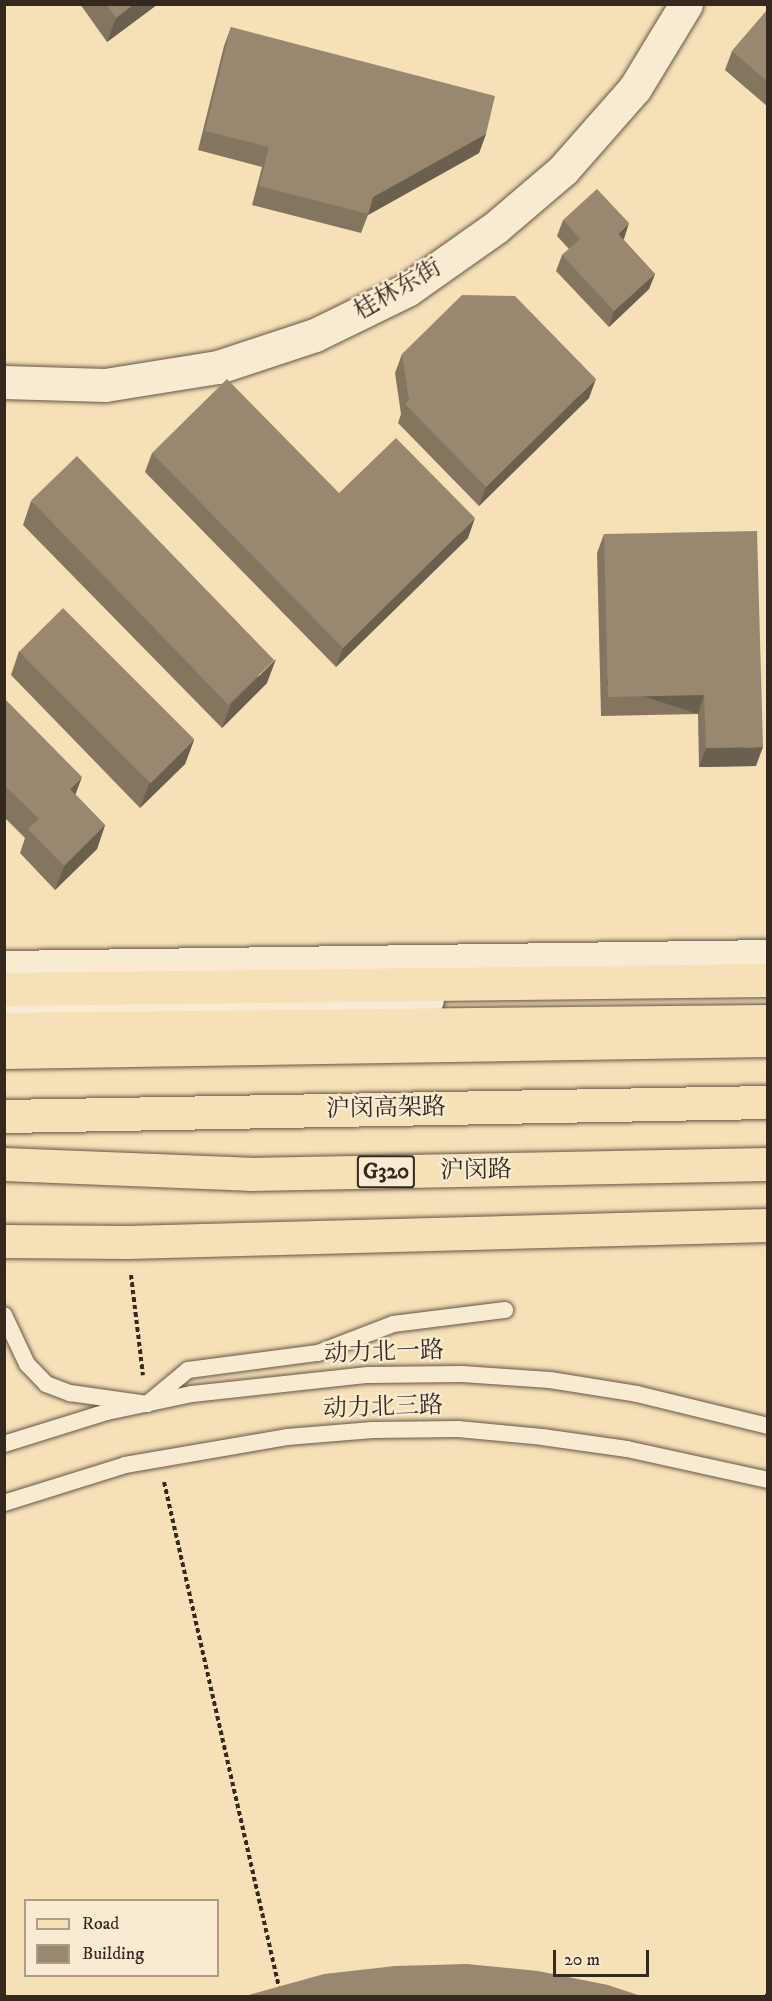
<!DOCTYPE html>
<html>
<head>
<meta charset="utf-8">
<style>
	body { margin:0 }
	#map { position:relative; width:772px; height:2001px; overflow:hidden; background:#f5e0b8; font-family:"IM FELL DW Pica","Noto Serif SC",serif }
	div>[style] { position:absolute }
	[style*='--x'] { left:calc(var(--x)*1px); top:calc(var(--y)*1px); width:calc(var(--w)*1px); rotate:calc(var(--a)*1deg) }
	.path>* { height:4px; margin-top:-2px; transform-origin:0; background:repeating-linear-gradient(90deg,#35281f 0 4.5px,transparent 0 7.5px) }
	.roads { filter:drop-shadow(0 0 2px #655645) drop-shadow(0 0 2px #655645) }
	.lane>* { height:16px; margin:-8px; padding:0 8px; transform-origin:8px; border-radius:8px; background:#f8ebd1 }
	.street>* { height:33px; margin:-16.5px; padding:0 16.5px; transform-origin:16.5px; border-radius:16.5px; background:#f8ebd1 }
	.secondary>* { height:33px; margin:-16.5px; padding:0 16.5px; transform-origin:16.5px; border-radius:16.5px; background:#f8ebd1 }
	.primary>* { height:33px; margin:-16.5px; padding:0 16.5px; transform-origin:16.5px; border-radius:16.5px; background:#f5e0b8 }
	.highway>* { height:33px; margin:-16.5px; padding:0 16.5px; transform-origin:16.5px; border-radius:16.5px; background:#f5e0b8 }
	.wall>* { inset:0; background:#84755f }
	.shaded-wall>* { inset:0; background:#6b5f4e; transform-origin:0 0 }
	.building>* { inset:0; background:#99886f; transform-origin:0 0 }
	span { translate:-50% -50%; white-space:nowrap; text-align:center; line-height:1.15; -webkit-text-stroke:4.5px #f8ebd1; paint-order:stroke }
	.shield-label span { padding:2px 4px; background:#f8ebd1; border:2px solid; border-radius:4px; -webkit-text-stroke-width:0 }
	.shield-label { font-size:22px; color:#35281f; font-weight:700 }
	.street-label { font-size:24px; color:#35281f }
	.frame { position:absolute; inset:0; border:6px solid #35281f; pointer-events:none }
	.legend { position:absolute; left:24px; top:1899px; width:195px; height:78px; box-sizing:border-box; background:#f8ebd1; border:2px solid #aa9d8a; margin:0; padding:8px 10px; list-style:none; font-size:18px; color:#35281f }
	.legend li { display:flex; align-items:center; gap:12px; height:30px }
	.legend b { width:30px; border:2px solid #aa9d8a }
	.scale { position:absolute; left:553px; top:1950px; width:96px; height:27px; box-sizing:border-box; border:3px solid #35281f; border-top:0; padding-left:8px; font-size:18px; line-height:21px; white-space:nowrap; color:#35281f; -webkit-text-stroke:4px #f8ebd1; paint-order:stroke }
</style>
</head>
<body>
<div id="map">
	<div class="path">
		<i style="--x:131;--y:1275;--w:101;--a:83.2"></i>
		<i style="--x:164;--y:1482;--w:527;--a:77.18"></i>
		<i style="--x:766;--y:1996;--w:3;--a:-45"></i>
	</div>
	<div class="roads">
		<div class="lane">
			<i style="--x:4;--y:1315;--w:54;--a:64.9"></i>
			<i style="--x:27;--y:1364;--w:28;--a:46"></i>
			<i style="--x:46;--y:1384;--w:26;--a:21"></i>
			<i style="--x:70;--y:1393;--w:78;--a:8.1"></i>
			<i style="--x:147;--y:1404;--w:53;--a:-39.7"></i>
			<i style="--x:188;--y:1370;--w:131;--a:-7.5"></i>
			<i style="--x:318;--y:1353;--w:80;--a:-21.1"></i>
			<i style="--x:393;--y:1324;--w:113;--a:-7.1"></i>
			<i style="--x:4;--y:1444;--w:108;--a:-17.3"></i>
			<i style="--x:107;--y:1412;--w:87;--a:-12"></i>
			<i style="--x:192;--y:1394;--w:177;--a:-6.2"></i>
			<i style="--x:368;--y:1375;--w:94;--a:-0.6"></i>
			<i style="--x:462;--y:1374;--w:88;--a:3.9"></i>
			<i style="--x:550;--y:1380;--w:88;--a:9.1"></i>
			<i style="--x:637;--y:1394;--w:135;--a:13.7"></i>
			<i style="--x:4;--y:1503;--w:127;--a:-17.4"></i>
			<i style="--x:125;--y:1465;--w:164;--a:-9.8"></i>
			<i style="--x:287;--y:1437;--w:86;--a:-4.7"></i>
			<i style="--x:373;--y:1430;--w:85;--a:-0.7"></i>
			<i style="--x:458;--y:1429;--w:84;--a:5.4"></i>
			<i style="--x:542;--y:1437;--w:86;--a:8"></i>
			<i style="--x:627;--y:1449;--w:144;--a:12.4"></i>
		</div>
		<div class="street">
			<i style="--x:4;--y:382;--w:101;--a:1.7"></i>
			<i style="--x:105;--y:385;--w:114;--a:-9.1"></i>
			<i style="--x:218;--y:367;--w:102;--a:-18.3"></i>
			<i style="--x:315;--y:335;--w:102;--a:-26.1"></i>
			<i style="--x:407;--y:290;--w:108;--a:-35.2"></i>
			<i style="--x:495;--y:228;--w:89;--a:-40.5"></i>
			<i style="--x:563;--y:170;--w:109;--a:-48.7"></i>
			<i style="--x:635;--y:88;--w:98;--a:-58.7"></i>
		</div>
		<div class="secondary">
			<i style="--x:4;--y:967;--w:764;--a:-0.82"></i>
			<i style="--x:4;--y:1012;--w:423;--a:-1.6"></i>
		</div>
		<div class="primary">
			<i style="--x:4;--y:989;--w:764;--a:-0.67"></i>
			<i style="--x:4;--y:1029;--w:764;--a:-0.6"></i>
			<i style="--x:4;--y:1164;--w:245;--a:2.3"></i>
			<i style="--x:249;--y:1174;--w:519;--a:-1.1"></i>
			<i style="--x:4;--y:1241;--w:123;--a:0.5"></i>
			<i style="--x:127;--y:1242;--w:641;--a:-1.52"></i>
		</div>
		<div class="highway">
			<i style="--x:4;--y:1052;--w:764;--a:-0.9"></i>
			<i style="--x:4;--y:1116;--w:764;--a:-1.05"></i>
		</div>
	</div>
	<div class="wall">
		<i style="clip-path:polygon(80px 4px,158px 4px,107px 42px)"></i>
		<i style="clip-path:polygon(768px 9px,768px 107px,725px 70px,732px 51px)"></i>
		<i style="clip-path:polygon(231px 27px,486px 134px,479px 153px,368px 215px,361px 233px,252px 205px,262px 167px,198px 150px,224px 46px)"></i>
		<i style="clip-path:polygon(563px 220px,624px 239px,623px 239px,655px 274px,649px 289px,609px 327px,556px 271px,562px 255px,569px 249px,557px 236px)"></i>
		<i style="clip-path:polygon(402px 354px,589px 398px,479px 506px,398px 423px,401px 414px,395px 373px)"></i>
		<i style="clip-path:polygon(152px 453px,339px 493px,468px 538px,336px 667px,145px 472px)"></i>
		<i style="clip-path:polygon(31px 501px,267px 683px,222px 728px,23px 525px)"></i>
		<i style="clip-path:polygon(604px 534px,756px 766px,699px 767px,698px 714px,601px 716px,597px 553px)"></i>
		<i style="clip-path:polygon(19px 651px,194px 740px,185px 764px,140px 808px,11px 675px)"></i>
		<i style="clip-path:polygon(4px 698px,75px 794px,105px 825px,97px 849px,55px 890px,20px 853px,25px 838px,4px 817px)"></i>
	</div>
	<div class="shaded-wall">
		<i style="clip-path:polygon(134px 4px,158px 4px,107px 42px,116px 18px)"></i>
		<i style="clip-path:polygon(486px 134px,479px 153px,368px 215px,373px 197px)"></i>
		<i style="clip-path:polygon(629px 223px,624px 239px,612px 249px,618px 234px)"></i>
		<i style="clip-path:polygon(655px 274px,649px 289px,609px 327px,614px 311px)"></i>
		<i style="clip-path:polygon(596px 379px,589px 398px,479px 506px,486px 487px)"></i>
		<i style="clip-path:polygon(475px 518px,468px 538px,336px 667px,343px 648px)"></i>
		<i style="clip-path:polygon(276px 659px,267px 683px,222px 728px,231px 704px)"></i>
		<i style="left:704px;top:695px;width:20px;height:96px;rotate:108deg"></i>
		<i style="clip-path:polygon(194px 740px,185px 764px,140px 808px,149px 784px)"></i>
		<i style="clip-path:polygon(763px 747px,756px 766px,699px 767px,706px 748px)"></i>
		<i style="clip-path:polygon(82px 777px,73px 801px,70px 789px)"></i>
		<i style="clip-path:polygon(105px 825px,97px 849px,55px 890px,64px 866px)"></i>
	</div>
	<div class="building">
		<i style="clip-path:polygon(106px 4px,134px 4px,116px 18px)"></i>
		<i style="clip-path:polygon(768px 9px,768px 82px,732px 51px)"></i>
		<i style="clip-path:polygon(231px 27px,495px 96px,486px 134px,373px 197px,368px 214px,259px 186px,269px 147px,205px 131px)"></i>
		<i style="clip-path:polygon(597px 189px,629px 223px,618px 234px,655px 274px,614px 311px,562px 255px,580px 239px,563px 220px)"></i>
		<i style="clip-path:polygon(462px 295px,515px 296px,596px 379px,486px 487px,405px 404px,409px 400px,402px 354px)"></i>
		<i style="clip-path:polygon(227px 379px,339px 493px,396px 438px,475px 518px,343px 648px,152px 453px)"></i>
		<i style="left:77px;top:456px;width:284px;height:64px;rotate:46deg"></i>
		<i style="clip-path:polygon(757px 531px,763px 747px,706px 748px,704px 695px,608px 697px,604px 534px)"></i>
		<i style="left:63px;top:608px;width:186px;height:62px;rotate:45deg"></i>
		<i style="clip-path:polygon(4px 698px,82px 777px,70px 789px,105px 825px,64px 866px,28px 829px,39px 819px,4px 785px)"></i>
		<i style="clip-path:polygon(467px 1964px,538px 1971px,608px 1985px,641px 1996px,245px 1996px,324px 1974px,395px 1966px)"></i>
	</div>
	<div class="shield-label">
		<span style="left:386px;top:1172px">G320</span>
	</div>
	<div class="street-label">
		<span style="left:398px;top:290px;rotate:-30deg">桂林东街</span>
		<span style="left:386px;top:1109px;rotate:-1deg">沪闵高架路</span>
		<span style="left:476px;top:1171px;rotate:-1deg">沪闵路</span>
		<span style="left:384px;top:1353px;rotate:-2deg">动力北一路</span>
		<span style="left:383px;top:1408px;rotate:-2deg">动力北三路</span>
	</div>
	<div class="frame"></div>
	<ul class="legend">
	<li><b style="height:8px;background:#f5e0b8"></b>Road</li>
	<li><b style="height:16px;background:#99886f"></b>Building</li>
	</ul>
	<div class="scale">20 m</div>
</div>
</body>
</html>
